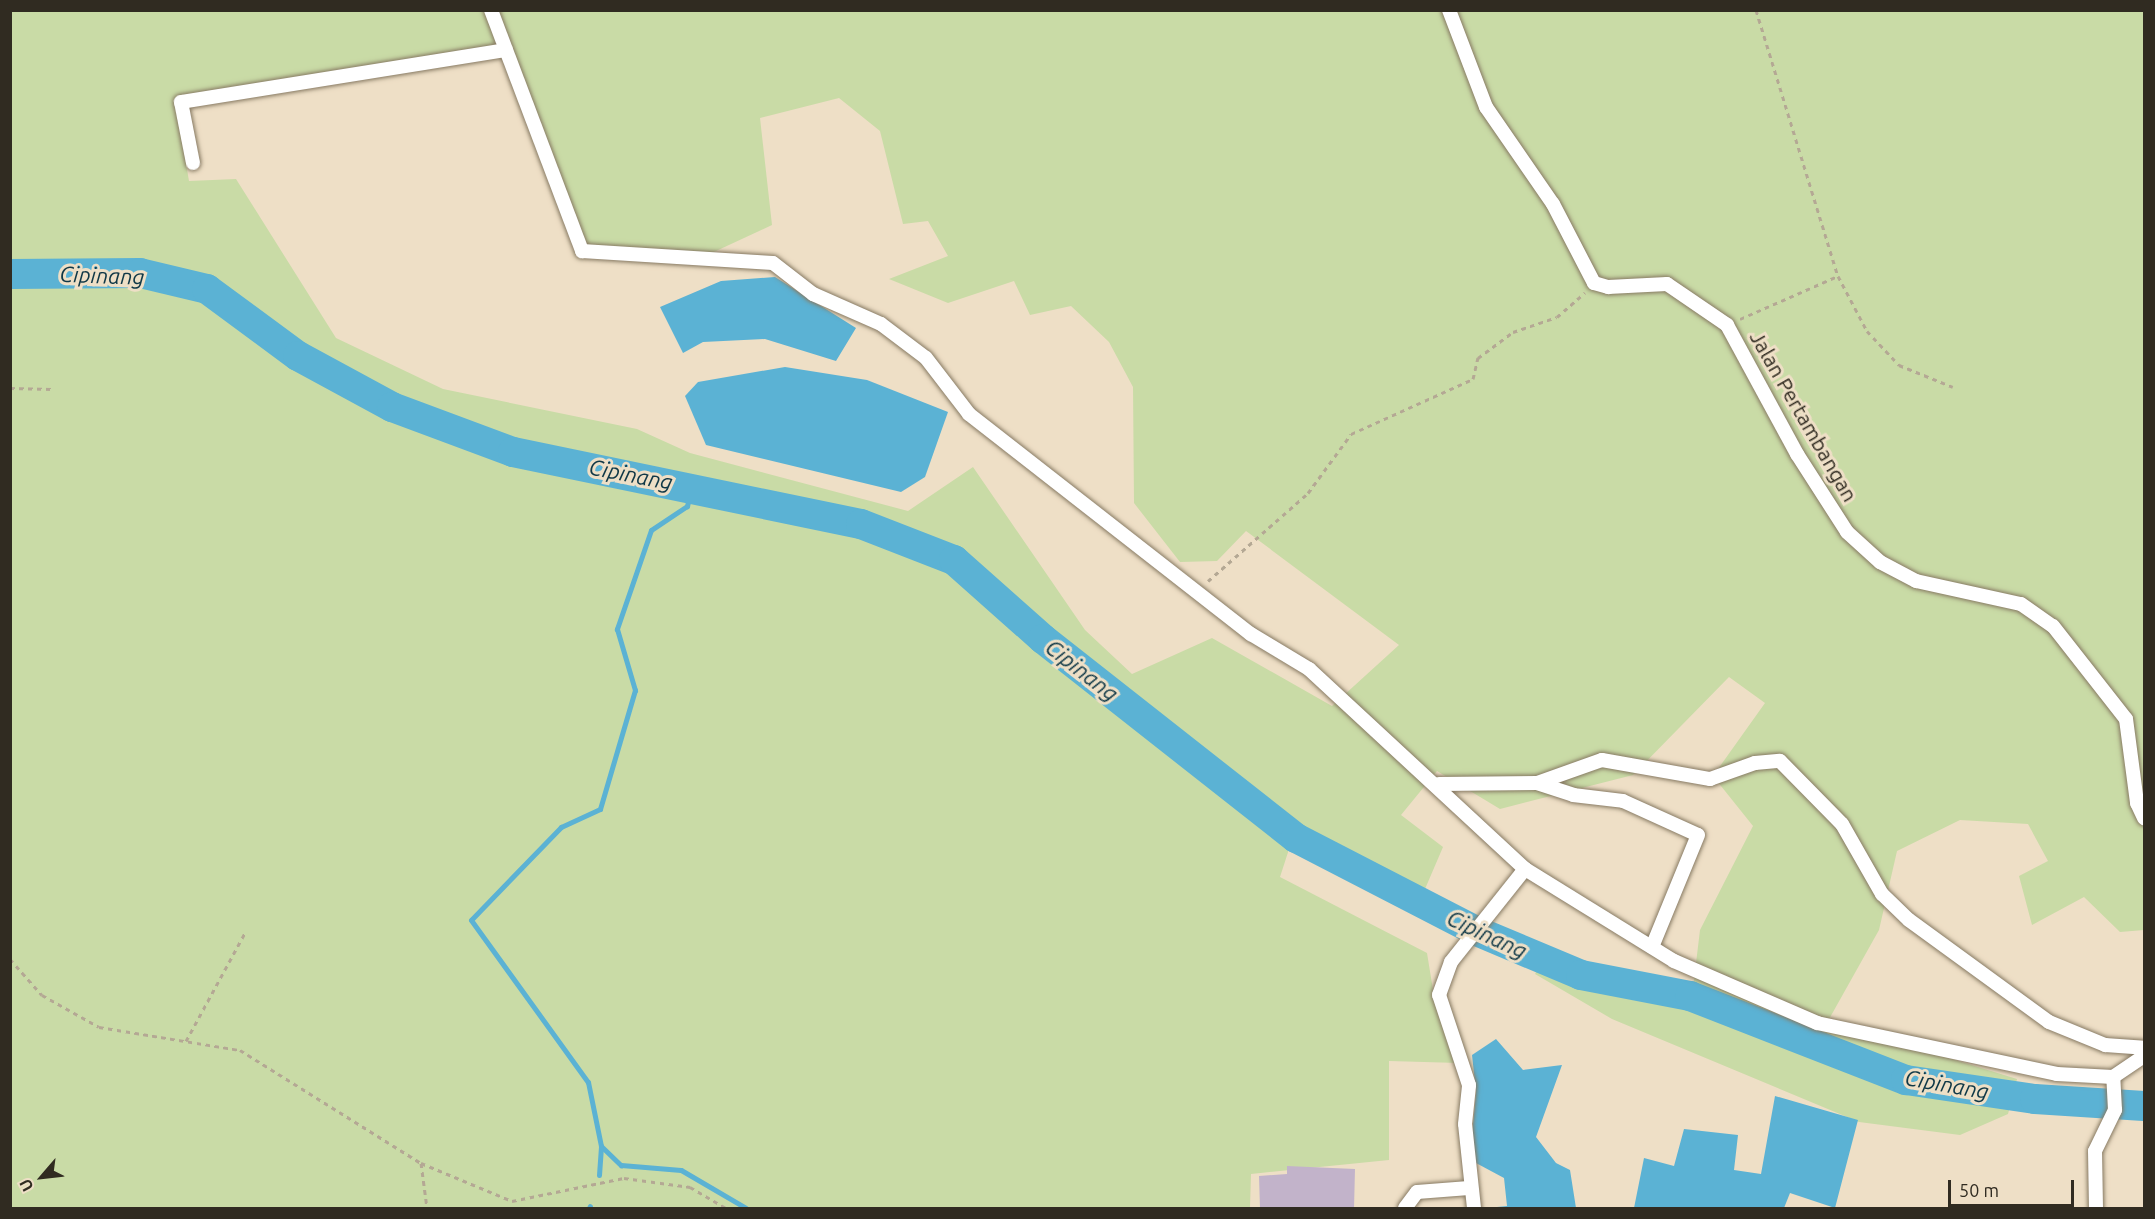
<!DOCTYPE html>
<html>
<head>
<meta charset="utf-8">
<style>
	body { margin:0 }
	#map { position:relative; width:2155px; height:1219px; overflow:hidden; background:#eedfc6; font-family:Ubuntu,sans-serif }
	div>[style] { position:absolute }
	[style*='--x'] { left:calc(var(--x)*1px); top:calc(var(--y)*1px); width:calc(var(--w)*1px); rotate:calc(var(--a)*1deg) }
	.green>* { inset:0; background:#c9dba6 }
	.water>* { inset:0; background:#5bb2d4 }
	.stream>* { height:5px; margin:-2.5px; padding:0 2.5px; transform-origin:2.5px; border-radius:2.5px; background:#5bb2d4 }
	.river>* { height:30px; margin:-15px; padding:0 15px; transform-origin:15px; border-radius:15px; background:#5bb2d4 }
	.building>* { inset:0; background:#c2b3ca }
	.path>* { height:3px; margin-top:-1.5px; transform-origin:0; background:repeating-linear-gradient(90deg,#b4a894 0 4.5px,transparent 0 9px) }
	.roads { filter:drop-shadow(0 0 2px #877a63) drop-shadow(0 0 2px #877a63) }
	.minor>* { height:14px; margin:-7px; padding:0 7px; transform-origin:7px; border-radius:7px; background:#fff }
	span { translate:-50% -50%; white-space:nowrap; text-align:center; line-height:1.15; -webkit-text-stroke:6px #eedfc6; paint-order:stroke }
	.street-label { font-size:21px; color:#302b21 }
	.water-label { font-size:22px; color:#103847; font-style:italic }
	.frame { position:absolute; inset:0; border:12px solid #302b21; pointer-events:none }
	.north { position:absolute; left:12px; top:1147px; width:60px; height:60px; -webkit-text-stroke:4px #eedfc6; paint-order:stroke; rotate:242deg; font-size:16px; font-weight:700; line-height:24px; text-align:center; color:#302b21 }
	.north::after { content:''; display:block; margin:auto; width:21px; height:27px; background:#302b21; clip-path:polygon(50% 0,100% 100%,50% 72%,0 100%) }
	.scale { position:absolute; left:1948px; top:1180px; width:126px; height:27px; box-sizing:border-box; border:3px solid #302b21; border-top:0; padding-left:8px; font-size:18px; line-height:21px; white-space:nowrap; color:#302b21; -webkit-text-stroke:4px #eedfc6; paint-order:stroke }
</style>
</head>
<body>
<div id="map">
	<div class="green">
		<i style="clip-path:polygon(evenodd,10px 11px,2144px 11px,2144px 930px,2120px 932px,2084px 897px,2032px 925px,2019px 876px,2048px 861px,2028px 824px,1960px 820px,1897px 851px,1879px 930px,1828px 1021px,2017px 1079px,2008px 1114px,1960px 1135px,1859px 1122px,1612px 1019px,1535px 974px,1548px 952px,1595px 970px,1693px 988px,1700px 930px,1753px 826px,1713px 776px,1765px 703px,1729px 677px,1633px 775px,1500px 809px,1437px 771px,1401px 815px,1443px 847px,1416px 910px,1291px 843px,1280px 877px,1427px 953px,1434px 996px,1459px 1063px,1389px 1061px,1389px 1160px,1251px 1174px,1250px 1208px,11px 1208px,10px 11px,503px 46px,576px 252px,688px 264px,772px 225px,760px 118px,839px 98px,880px 131px,903px 224px,928px 221px,948px 256px,889px 279px,948px 303px,1014px 281px,1030px 315px,1071px 306px,1109px 342px,1133px 387px,1134px 503px,1180px 562px,1217px 561px,1246px 531px,1399px 645px,1332px 706px,1212px 638px,1132px 674px,1085px 630px,973px 467px,908px 511px,690px 453px,637px 429px,443px 389px,336px 338px,236px 179px,189px 181px,175px 99px,503px 46px)"></i>
	</div>
	<div class="water">
		<i style="clip-path:polygon(775px 277px,856px 328px,836px 361px,765px 339px,703px 342px,683px 353px,660px 307px,721px 281px)"></i>
		<i style="clip-path:polygon(785px 367px,867px 380px,948px 412px,925px 477px,901px 492px,706px 445px,685px 396px,698px 382px)"></i>
		<i style="clip-path:polygon(1496px 1039px,1523px 1070px,1562px 1065px,1536px 1137px,1556px 1163px,1570px 1170px,1576px 1208px,1487px 1208px,1507px 1206px,1504px 1178px,1476px 1163px,1471px 1147px,1476px 1092px,1472px 1055px)"></i>
		<i style="clip-path:polygon(1775px 1096px,1858px 1120px,1835px 1208px,1790px 1193px,1784px 1208px,1634px 1208px,1644px 1158px,1674px 1166px,1684px 1129px,1738px 1135px,1734px 1170px,1761px 1174px)"></i>
	</div>
	<div class="stream">
		<i style="--x:692;--y:486;--w:21;--a:104"></i>
		<i style="--x:687;--y:506;--w:43;--a:146.3"></i>
		<i style="--x:651;--y:530;--w:105;--a:109"></i>
		<i style="--x:617;--y:629;--w:64;--a:73.6"></i>
		<i style="--x:635;--y:690;--w:124;--a:106.4"></i>
		<i style="--x:600;--y:809;--w:43;--a:155.2"></i>
		<i style="--x:561;--y:827;--w:129;--a:134.1"></i>
		<i style="--x:471;--y:920;--w:200;--a:54.2"></i>
		<i style="--x:588;--y:1082;--w:65;--a:78.5"></i>
		<i style="--x:601;--y:1146;--w:28;--a:44"></i>
		<i style="--x:621;--y:1165;--w:60;--a:4.8"></i>
		<i style="--x:681;--y:1170;--w:75;--a:30.3"></i>
		<i style="--x:599;--y:1175;--w:29;--a:-86"></i>
		<i style="--x:589;--y:1208;--w:2;--a:-63"></i>
	</div>
	<div class="river">
		<i style="--x:10;--y:274;--w:130;--a:-0.4"></i>
		<i style="--x:140;--y:273;--w:69;--a:13.4"></i>
		<i style="--x:207;--y:289;--w:113;--a:36.4"></i>
		<i style="--x:298;--y:356;--w:107;--a:28.5"></i>
		<i style="--x:392;--y:407;--w:129;--a:20.4"></i>
		<i style="--x:513;--y:452;--w:355;--a:11.7"></i>
		<i style="--x:861;--y:524;--w:100;--a:21.2"></i>
		<i style="--x:954;--y:560;--w:119;--a:41.6"></i>
		<i style="--x:1043;--y:639;--w:322;--a:38.2"></i>
		<i style="--x:1296;--y:838;--w:200;--a:27.3"></i>
		<i style="--x:1474;--y:930;--w:116;--a:22.8"></i>
		<i style="--x:1581;--y:975;--w:111;--a:10.9"></i>
		<i style="--x:1690;--y:996;--w:232;--a:21.3"></i>
		<i style="--x:1906;--y:1080;--w:130;--a:8.4"></i>
		<i style="--x:2035;--y:1099;--w:109;--a:3.7"></i>
	</div>
	<div class="building">
		<i style="clip-path:polygon(1287px 1166px,1355px 1169px,1354px 1209px,1260px 1209px,1259px 1176px,1287px 1174px)"></i>
	</div>
	<div class="path">
		<i style="--x:1756;--y:10;--w:278;--a:72.9"></i>
		<i style="--x:1838;--y:276;--w:62;--a:62.2"></i>
		<i style="--x:1867;--y:331;--w:47;--a:46.7"></i>
		<i style="--x:1899;--y:365;--w:58;--a:22.2"></i>
		<i style="--x:1740;--y:319;--w:107;--a:-23.7"></i>
		<i style="--x:10;--y:388;--w:42;--a:1.4"></i>
		<i style="--x:1208;--y:581;--w:133;--a:-41.3"></i>
		<i style="--x:1308;--y:493;--w:73;--a:-53.9"></i>
		<i style="--x:1351;--y:434;--w:134;--a:-24.3"></i>
		<i style="--x:1473;--y:379;--w:22;--a:-77"></i>
		<i style="--x:1478;--y:358;--w:44;--a:-36.6"></i>
		<i style="--x:1513;--y:332;--w:46;--a:-18.8"></i>
		<i style="--x:1557;--y:317;--w:37;--a:-41"></i>
		<i style="--x:10;--y:959;--w:48;--a:48.4"></i>
		<i style="--x:42;--y:995;--w:65;--a:29.3"></i>
		<i style="--x:99;--y:1027;--w:143;--a:9.3"></i>
		<i style="--x:240;--y:1050;--w:213;--a:32"></i>
		<i style="--x:421;--y:1163;--w:99;--a:22.7"></i>
		<i style="--x:512;--y:1201;--w:114;--a:-11.6"></i>
		<i style="--x:624;--y:1178;--w:67;--a:7.8"></i>
		<i style="--x:690;--y:1187;--w:42;--a:30.3"></i>
		<i style="--x:186;--y:1041;--w:123;--a:-61.4"></i>
		<i style="--x:421;--y:1163;--w:45;--a:82.4"></i>
	</div>
	<div class="roads">
		<div class="minor">
			<i style="--x:491;--y:10;--w:258;--a:69.3"></i>
			<i style="--x:582;--y:251;--w:191;--a:3.6"></i>
			<i style="--x:773;--y:263;--w:51;--a:37.8"></i>
			<i style="--x:813;--y:294;--w:74;--a:23.8"></i>
			<i style="--x:881;--y:324;--w:56;--a:37.1"></i>
			<i style="--x:926;--y:358;--w:71;--a:52.5"></i>
			<i style="--x:969;--y:414;--w:358;--a:38"></i>
			<i style="--x:1251;--y:634;--w:68;--a:31.1"></i>
			<i style="--x:1309;--y:669;--w:294;--a:42.8"></i>
			<i style="--x:1525;--y:869;--w:175;--a:31.7"></i>
			<i style="--x:1674;--y:961;--w:156;--a:23.4"></i>
			<i style="--x:1817;--y:1023;--w:245;--a:12"></i>
			<i style="--x:2057;--y:1074;--w:56;--a:3.1"></i>
			<i style="--x:2113;--y:1077;--w:37;--a:-34"></i>
			<i style="--x:1449;--y:10;--w:104;--a:69.1"></i>
			<i style="--x:1486;--y:107;--w:118;--a:55.4"></i>
			<i style="--x:1553;--y:204;--w:89;--a:62.6"></i>
			<i style="--x:1594;--y:283;--w:15;--a:16"></i>
			<i style="--x:1608;--y:287;--w:59;--a:-2.9"></i>
			<i style="--x:1667;--y:284;--w:73;--a:34.3"></i>
			<i style="--x:1727;--y:325;--w:147;--a:61.5"></i>
			<i style="--x:1797;--y:454;--w:93;--a:57.3"></i>
			<i style="--x:1847;--y:532;--w:45;--a:42.3"></i>
			<i style="--x:1880;--y:562;--w:41;--a:27.8"></i>
			<i style="--x:1916;--y:581;--w:107;--a:12.4"></i>
			<i style="--x:2021;--y:604;--w:39;--a:35"></i>
			<i style="--x:2053;--y:626;--w:118;--a:51.9"></i>
			<i style="--x:2126;--y:719;--w:85;--a:82.5"></i>
			<i style="--x:2137;--y:803;--w:17;--a:65"></i>
			<i style="--x:193;--y:163;--w:62;--a:-101.1"></i>
			<i style="--x:181;--y:102;--w:329;--a:-9.1"></i>
			<i style="--x:1537;--y:783;--w:38;--a:18"></i>
			<i style="--x:1573;--y:795;--w:50;--a:6.8"></i>
			<i style="--x:1623;--y:801;--w:82;--a:24.4"></i>
			<i style="--x:1698;--y:835;--w:121;--a:112.3"></i>
			<i style="--x:1439;--y:784;--w:98;--a:-0.6"></i>
			<i style="--x:1537;--y:783;--w:69;--a:-19.5"></i>
			<i style="--x:1602;--y:760;--w:110;--a:10"></i>
			<i style="--x:1710;--y:779;--w:48;--a:-19.6"></i>
			<i style="--x:1755;--y:763;--w:25;--a:-5"></i>
			<i style="--x:1780;--y:761;--w:88;--a:45.5"></i>
			<i style="--x:1842;--y:824;--w:81;--a:60.3"></i>
			<i style="--x:1882;--y:894;--w:37;--a:44"></i>
			<i style="--x:1909;--y:920;--w:173;--a:36.1"></i>
			<i style="--x:2049;--y:1022;--w:61;--a:22.3"></i>
			<i style="--x:2105;--y:1045;--w:39;--a:4"></i>
			<i style="--x:1405;--y:1208;--w:20;--a:-53"></i>
			<i style="--x:1417;--y:1192;--w:52;--a:-4.4"></i>
			<i style="--x:1474;--y:1208;--w:84;--a:-96.1"></i>
			<i style="--x:1465;--y:1124;--w:39;--a:-84"></i>
			<i style="--x:1469;--y:1085;--w:95;--a:-108.4"></i>
			<i style="--x:1439;--y:995;--w:35;--a:-70"></i>
			<i style="--x:1451;--y:962;--w:119;--a:-51.5"></i>
			<i style="--x:2096;--y:1208;--w:57;--a:-91"></i>
			<i style="--x:2095;--y:1151;--w:46;--a:-64"></i>
			<i style="--x:2115;--y:1110;--w:33;--a:-93"></i>
		</div>
	</div>
	<div class="street-label">
		<span style="left:1804px;top:416px;rotate:60deg">Jalan Pertambangan</span>
	</div>
	<div class="water-label">
		<span style="left:102px;top:275px;rotate:2deg">Cipinang</span>
		<span style="left:631px;top:474px;rotate:11deg">Cipinang</span>
		<span style="left:1082px;top:670px;rotate:38deg">Cipinang</span>
		<span style="left:1487px;top:934px;rotate:25deg">Cipinang</span>
		<span style="left:1947px;top:1084px;rotate:10deg">Cipinang</span>
	</div>
	<div class="frame"></div>
	<div class="north">U</div>
	<div class="scale">50 m</div>
</div>
</body>
</html>
